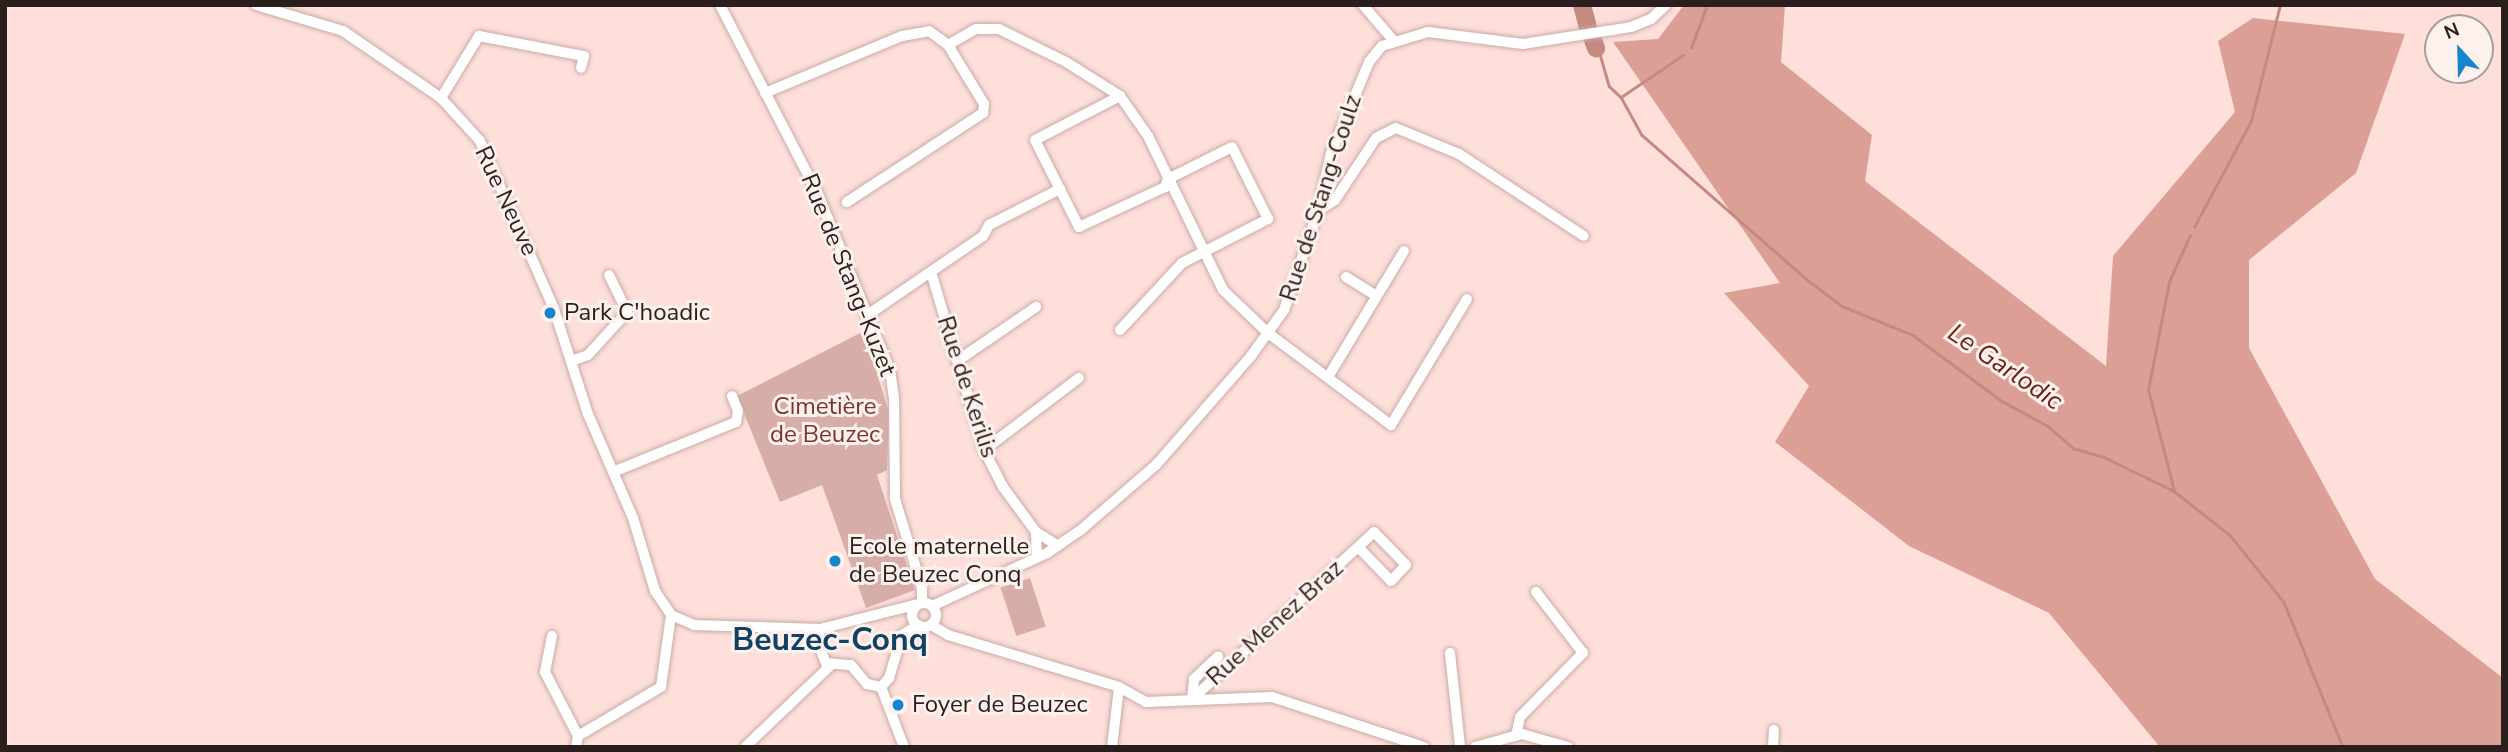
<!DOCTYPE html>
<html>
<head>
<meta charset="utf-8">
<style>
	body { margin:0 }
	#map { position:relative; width:2508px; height:752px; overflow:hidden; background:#fedfd9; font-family:"Nunito Sans",sans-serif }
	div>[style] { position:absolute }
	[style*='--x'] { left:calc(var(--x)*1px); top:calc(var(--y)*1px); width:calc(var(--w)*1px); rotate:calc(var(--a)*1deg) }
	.green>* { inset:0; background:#d6aea7; transform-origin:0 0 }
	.forest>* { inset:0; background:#db9f95 }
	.stream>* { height:2.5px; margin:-1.25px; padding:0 1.25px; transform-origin:1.25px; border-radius:1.25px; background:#c48a80 }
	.river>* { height:18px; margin:-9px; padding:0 9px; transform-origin:9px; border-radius:9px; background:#c48a80 }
	.roads { filter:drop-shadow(0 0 2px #c9aca7) drop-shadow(0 0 2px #c9aca7) }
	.minor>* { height:10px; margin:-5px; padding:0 5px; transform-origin:5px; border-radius:5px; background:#fff }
	.minor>.ring { margin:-5px; padding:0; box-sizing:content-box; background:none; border:10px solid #fff; border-radius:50% }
	.dots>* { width:19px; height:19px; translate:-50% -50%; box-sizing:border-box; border:4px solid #fdf1ee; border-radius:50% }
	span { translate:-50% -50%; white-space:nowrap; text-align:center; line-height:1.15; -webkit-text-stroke:6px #fdf1ee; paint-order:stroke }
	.street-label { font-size:24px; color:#2b1f1e }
	.poi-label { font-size:24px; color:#2b1f1e }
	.left { translate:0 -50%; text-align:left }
	.park-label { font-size:24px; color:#7c342a }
	.water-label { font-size:26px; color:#6a231a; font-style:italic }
	.district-label { font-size:32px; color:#114266; font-weight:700 }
	.frame { position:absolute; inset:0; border:7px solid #2b1f1e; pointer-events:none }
	.north { position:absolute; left:2424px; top:14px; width:70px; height:70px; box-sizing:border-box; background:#fdf1ee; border:2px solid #a99d9b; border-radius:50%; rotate:338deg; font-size:19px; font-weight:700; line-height:28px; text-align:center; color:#2b1f1e }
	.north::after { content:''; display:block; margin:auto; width:24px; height:32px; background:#1485ce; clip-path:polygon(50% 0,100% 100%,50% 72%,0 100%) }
</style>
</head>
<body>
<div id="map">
	<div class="green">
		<i style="clip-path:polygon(864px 331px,889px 413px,887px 470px,877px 475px,915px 590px,866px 608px,822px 485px,780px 502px,737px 396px)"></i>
		<i style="left:1030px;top:578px;width:51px;height:31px;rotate:72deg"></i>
	</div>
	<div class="forest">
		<i style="clip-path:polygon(1684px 5px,1785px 5px,1781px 62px,1872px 135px,1865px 181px,2106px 366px,2113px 256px,2235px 112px,2218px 41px,2253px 18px,2405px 34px,2356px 173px,2249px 260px,2249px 348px,2375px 579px,2503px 678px,2503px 747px,2160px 747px,2049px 613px,1909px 546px,1775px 442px,1809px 386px,1724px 293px,1780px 283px,1613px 42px,1658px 39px)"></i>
	</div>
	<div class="stream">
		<i style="--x:1691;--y:48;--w:46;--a:-69.6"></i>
		<i style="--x:1600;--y:54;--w:33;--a:74"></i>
		<i style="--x:1609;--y:86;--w:16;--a:43"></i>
		<i style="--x:1621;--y:97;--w:43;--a:61.1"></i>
		<i style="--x:1642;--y:135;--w:222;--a:41.2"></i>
		<i style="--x:1809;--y:281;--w:41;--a:37.1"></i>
		<i style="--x:1842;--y:306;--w:77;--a:22.2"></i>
		<i style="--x:1913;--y:335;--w:111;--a:36.6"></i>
		<i style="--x:2002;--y:401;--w:52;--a:28.5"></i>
		<i style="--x:2048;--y:426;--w:33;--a:41"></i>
		<i style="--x:2073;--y:448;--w:32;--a:16"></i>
		<i style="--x:2104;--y:457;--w:78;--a:25.9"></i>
		<i style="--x:2174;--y:491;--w:71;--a:38.2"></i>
		<i style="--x:2230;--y:535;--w:86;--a:51.1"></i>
		<i style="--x:2284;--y:602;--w:157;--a:67.9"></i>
		<i style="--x:1621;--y:97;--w:75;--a:-34.1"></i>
		<i style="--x:2194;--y:227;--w:120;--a:-61.7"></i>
		<i style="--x:2251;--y:121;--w:120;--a:-76"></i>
		<i style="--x:2174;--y:491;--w:104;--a:-104.4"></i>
		<i style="--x:2148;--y:390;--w:110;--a:-79"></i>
		<i style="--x:2169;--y:282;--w:51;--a:-65.9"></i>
	</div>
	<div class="river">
		<i style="--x:1582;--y:5;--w:24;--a:75"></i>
		<i style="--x:1593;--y:40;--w:9;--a:69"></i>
	</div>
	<div class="roads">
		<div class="minor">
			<i style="--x:256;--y:5;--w:91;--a:16.6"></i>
			<i style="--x:343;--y:31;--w:119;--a:34.4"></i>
			<i style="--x:441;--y:98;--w:58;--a:47.8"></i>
			<i style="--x:480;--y:141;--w:184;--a:66.2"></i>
			<i style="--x:554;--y:309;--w:110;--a:72.1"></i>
			<i style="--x:588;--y:414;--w:113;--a:66.6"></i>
			<i style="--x:633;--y:518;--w:76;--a:73.2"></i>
			<i style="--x:655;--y:591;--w:29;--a:56"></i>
			<i style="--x:671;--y:615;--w:25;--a:23"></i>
			<i style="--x:694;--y:625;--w:126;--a:1.8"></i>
			<i style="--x:820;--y:629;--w:101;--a:-14.3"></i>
			<i style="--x:720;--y:5;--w:211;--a:62.6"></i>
			<i style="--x:817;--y:192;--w:192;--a:67.7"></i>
			<i style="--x:890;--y:370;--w:27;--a:82"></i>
			<i style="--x:894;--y:397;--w:102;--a:89.4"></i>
			<i style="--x:895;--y:499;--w:93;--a:73.1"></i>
			<i style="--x:922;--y:588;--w:15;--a:90"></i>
			<i style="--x:1363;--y:5;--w:48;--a:49.3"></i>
			<i style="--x:948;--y:45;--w:32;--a:-30"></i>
			<i style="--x:976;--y:29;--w:23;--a:0"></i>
			<i style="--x:999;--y:29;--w:75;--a:26.2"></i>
			<i style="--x:1066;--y:62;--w:64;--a:32.2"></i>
			<i style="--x:1120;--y:96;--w:49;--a:55"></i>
			<i style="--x:1148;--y:136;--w:171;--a:64"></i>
			<i style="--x:1223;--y:290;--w:62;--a:43.7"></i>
			<i style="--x:1268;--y:333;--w:154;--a:36.8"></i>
			<i style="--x:1391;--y:425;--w:147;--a:-58.9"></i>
			<i style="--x:765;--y:93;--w:148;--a:-22.6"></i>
			<i style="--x:902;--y:36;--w:27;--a:-10"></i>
			<i style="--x:929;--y:31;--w:24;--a:36"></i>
			<i style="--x:948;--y:45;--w:69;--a:58.6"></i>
			<i style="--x:984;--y:104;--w:9;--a:96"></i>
			<i style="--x:983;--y:113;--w:163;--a:146.8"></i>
			<i style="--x:441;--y:98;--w:73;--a:-58.5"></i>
			<i style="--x:479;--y:36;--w:107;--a:10.8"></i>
			<i style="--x:584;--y:56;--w:12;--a:104"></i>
			<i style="--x:1318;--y:211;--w:20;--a:-33"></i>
			<i style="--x:1335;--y:200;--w:74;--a:-56.5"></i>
			<i style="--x:1376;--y:138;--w:22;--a:-27"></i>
			<i style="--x:1396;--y:128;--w:68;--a:22.4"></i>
			<i style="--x:1459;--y:154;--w:149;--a:33.3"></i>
			<i style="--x:931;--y:272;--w:186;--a:73.4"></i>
			<i style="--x:984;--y:450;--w:42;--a:62.8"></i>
			<i style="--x:1003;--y:487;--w:56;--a:53.7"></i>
			<i style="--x:1036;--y:532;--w:26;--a:32"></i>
			<i style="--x:1346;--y:277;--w:36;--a:32"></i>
			<i style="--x:866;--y:316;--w:142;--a:-34.4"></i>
			<i style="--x:983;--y:236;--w:13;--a:-61"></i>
			<i style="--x:989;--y:225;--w:80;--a:-26.9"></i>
			<i style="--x:1120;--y:330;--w:91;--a:-47.2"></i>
			<i style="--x:1182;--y:263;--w:97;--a:-27.1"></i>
			<i style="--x:1268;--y:219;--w:80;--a:-116.6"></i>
			<i style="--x:1232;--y:147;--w:72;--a:153.4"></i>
			<i style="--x:1168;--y:179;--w:9;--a:111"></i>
			<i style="--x:1165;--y:187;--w:95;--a:155.1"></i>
			<i style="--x:1079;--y:227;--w:97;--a:-116.8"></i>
			<i style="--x:1035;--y:140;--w:96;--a:-27.4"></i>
			<i style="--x:571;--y:361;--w:18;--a:-19"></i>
			<i style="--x:588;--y:355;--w:58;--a:-47.8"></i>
			<i style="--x:627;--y:312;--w:41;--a:-115.9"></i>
			<i style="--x:957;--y:361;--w:96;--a:-34.4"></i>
			<i style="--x:1328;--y:377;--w:147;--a:-58.9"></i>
			<i style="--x:984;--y:450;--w:119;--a:-37.2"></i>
			<i style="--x:613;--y:472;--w:133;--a:-22.1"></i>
			<i style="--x:736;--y:422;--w:11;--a:-80"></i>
			<i style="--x:738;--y:411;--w:16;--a:-112"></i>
			<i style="--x:1036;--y:532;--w:25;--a:88"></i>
			<i class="ring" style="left:912px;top:603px;width:14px;height:14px"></i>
			<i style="--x:932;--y:606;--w:127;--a:-24.7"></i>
			<i style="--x:1047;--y:553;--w:42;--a:-34.4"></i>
			<i style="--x:1082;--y:529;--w:98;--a:-40.9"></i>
			<i style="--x:1156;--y:465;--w:145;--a:-48.9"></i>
			<i style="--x:1251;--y:356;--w:57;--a:-54.3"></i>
			<i style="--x:1284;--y:310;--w:105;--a:-71"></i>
			<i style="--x:1318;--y:211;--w:59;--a:-77.4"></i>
			<i style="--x:1331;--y:153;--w:99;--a:-67.3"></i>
			<i style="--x:1369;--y:62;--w:21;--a:-51"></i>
			<i style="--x:1382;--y:46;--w:48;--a:-16.9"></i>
			<i style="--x:1428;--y:32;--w:96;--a:7.2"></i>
			<i style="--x:1523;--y:44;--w:109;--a:-8.9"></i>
			<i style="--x:1631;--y:27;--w:22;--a:-22"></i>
			<i style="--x:1651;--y:19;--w:21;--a:-43"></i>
			<i style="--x:931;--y:625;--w:20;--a:30"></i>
			<i style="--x:948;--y:635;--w:179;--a:16.9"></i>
			<i style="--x:1119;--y:687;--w:31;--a:29"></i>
			<i style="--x:1146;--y:702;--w:126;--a:-2.3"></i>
			<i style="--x:1272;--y:697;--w:160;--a:18.2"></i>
			<i style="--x:820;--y:629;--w:11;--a:105"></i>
			<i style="--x:817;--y:640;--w:25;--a:69"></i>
			<i style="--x:826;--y:663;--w:25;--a:5"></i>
			<i style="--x:851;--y:665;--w:25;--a:50"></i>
			<i style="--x:867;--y:684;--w:14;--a:12"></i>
			<i style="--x:552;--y:636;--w:37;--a:101"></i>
			<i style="--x:545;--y:672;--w:72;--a:62.7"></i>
			<i style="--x:578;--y:736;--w:11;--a:100"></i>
			<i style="--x:1450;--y:653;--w:95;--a:83.9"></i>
			<i style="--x:881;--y:687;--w:12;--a:-48"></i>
			<i style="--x:889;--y:678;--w:45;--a:-73.2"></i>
			<i style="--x:902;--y:635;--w:19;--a:-32"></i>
			<i style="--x:881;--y:687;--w:64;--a:69"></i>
			<i style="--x:1192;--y:699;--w:247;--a:-42.5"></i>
			<i style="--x:1374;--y:532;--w:46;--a:45.9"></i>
			<i style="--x:1406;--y:565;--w:22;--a:133"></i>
			<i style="--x:1391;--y:581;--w:47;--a:-134.1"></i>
			<i style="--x:1192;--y:699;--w:20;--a:-84"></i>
			<i style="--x:1194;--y:679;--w:33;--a:-43"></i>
			<i style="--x:578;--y:736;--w:96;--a:-30.6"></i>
			<i style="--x:661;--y:687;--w:73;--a:-82.1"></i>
			<i style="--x:1516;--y:736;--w:19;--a:-78"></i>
			<i style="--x:1520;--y:717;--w:90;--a:-45.5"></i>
			<i style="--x:1583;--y:653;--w:77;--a:-127.6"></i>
			<i style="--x:745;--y:747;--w:119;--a:-43.6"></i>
			<i style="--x:1112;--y:747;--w:60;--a:-83.3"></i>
			<i style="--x:1475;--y:747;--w:49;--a:-15.5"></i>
			<i style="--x:1522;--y:734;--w:48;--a:15.8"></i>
			<i style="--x:1773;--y:747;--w:17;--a:-87"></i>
		</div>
	</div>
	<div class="dots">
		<i style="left:550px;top:313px;background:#1485ce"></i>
		<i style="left:835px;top:561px;background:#1485ce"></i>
		<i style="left:898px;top:705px;background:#1485ce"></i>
	</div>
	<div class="street-label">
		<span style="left:1321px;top:198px;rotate:-72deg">Rue de Stang-Coulz</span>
		<span style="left:506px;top:201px;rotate:65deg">Rue Neuve</span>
		<span style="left:848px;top:275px;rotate:68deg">Rue de Stang-Kuzet</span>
		<span style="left:967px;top:387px;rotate:72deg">Rue de Kerilis</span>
		<span style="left:1275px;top:623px;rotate:-42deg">Rue Menez Braz</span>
	</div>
	<div class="poi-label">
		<span class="left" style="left:564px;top:313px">Park C'hoadic</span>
		<span class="left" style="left:849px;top:561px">Ecole maternelle<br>de Beuzec Conq</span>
		<span class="left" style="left:912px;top:705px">Foyer de Beuzec</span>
	</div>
	<div class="park-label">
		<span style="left:825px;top:421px">Cimetière<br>de Beuzec</span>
	</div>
	<div class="water-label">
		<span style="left:2005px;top:367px;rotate:34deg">Le Garlodic</span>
	</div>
	<div class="district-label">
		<span style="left:830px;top:640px">Beuzec-Conq</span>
	</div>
	<div class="frame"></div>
	<div class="north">N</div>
</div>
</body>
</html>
